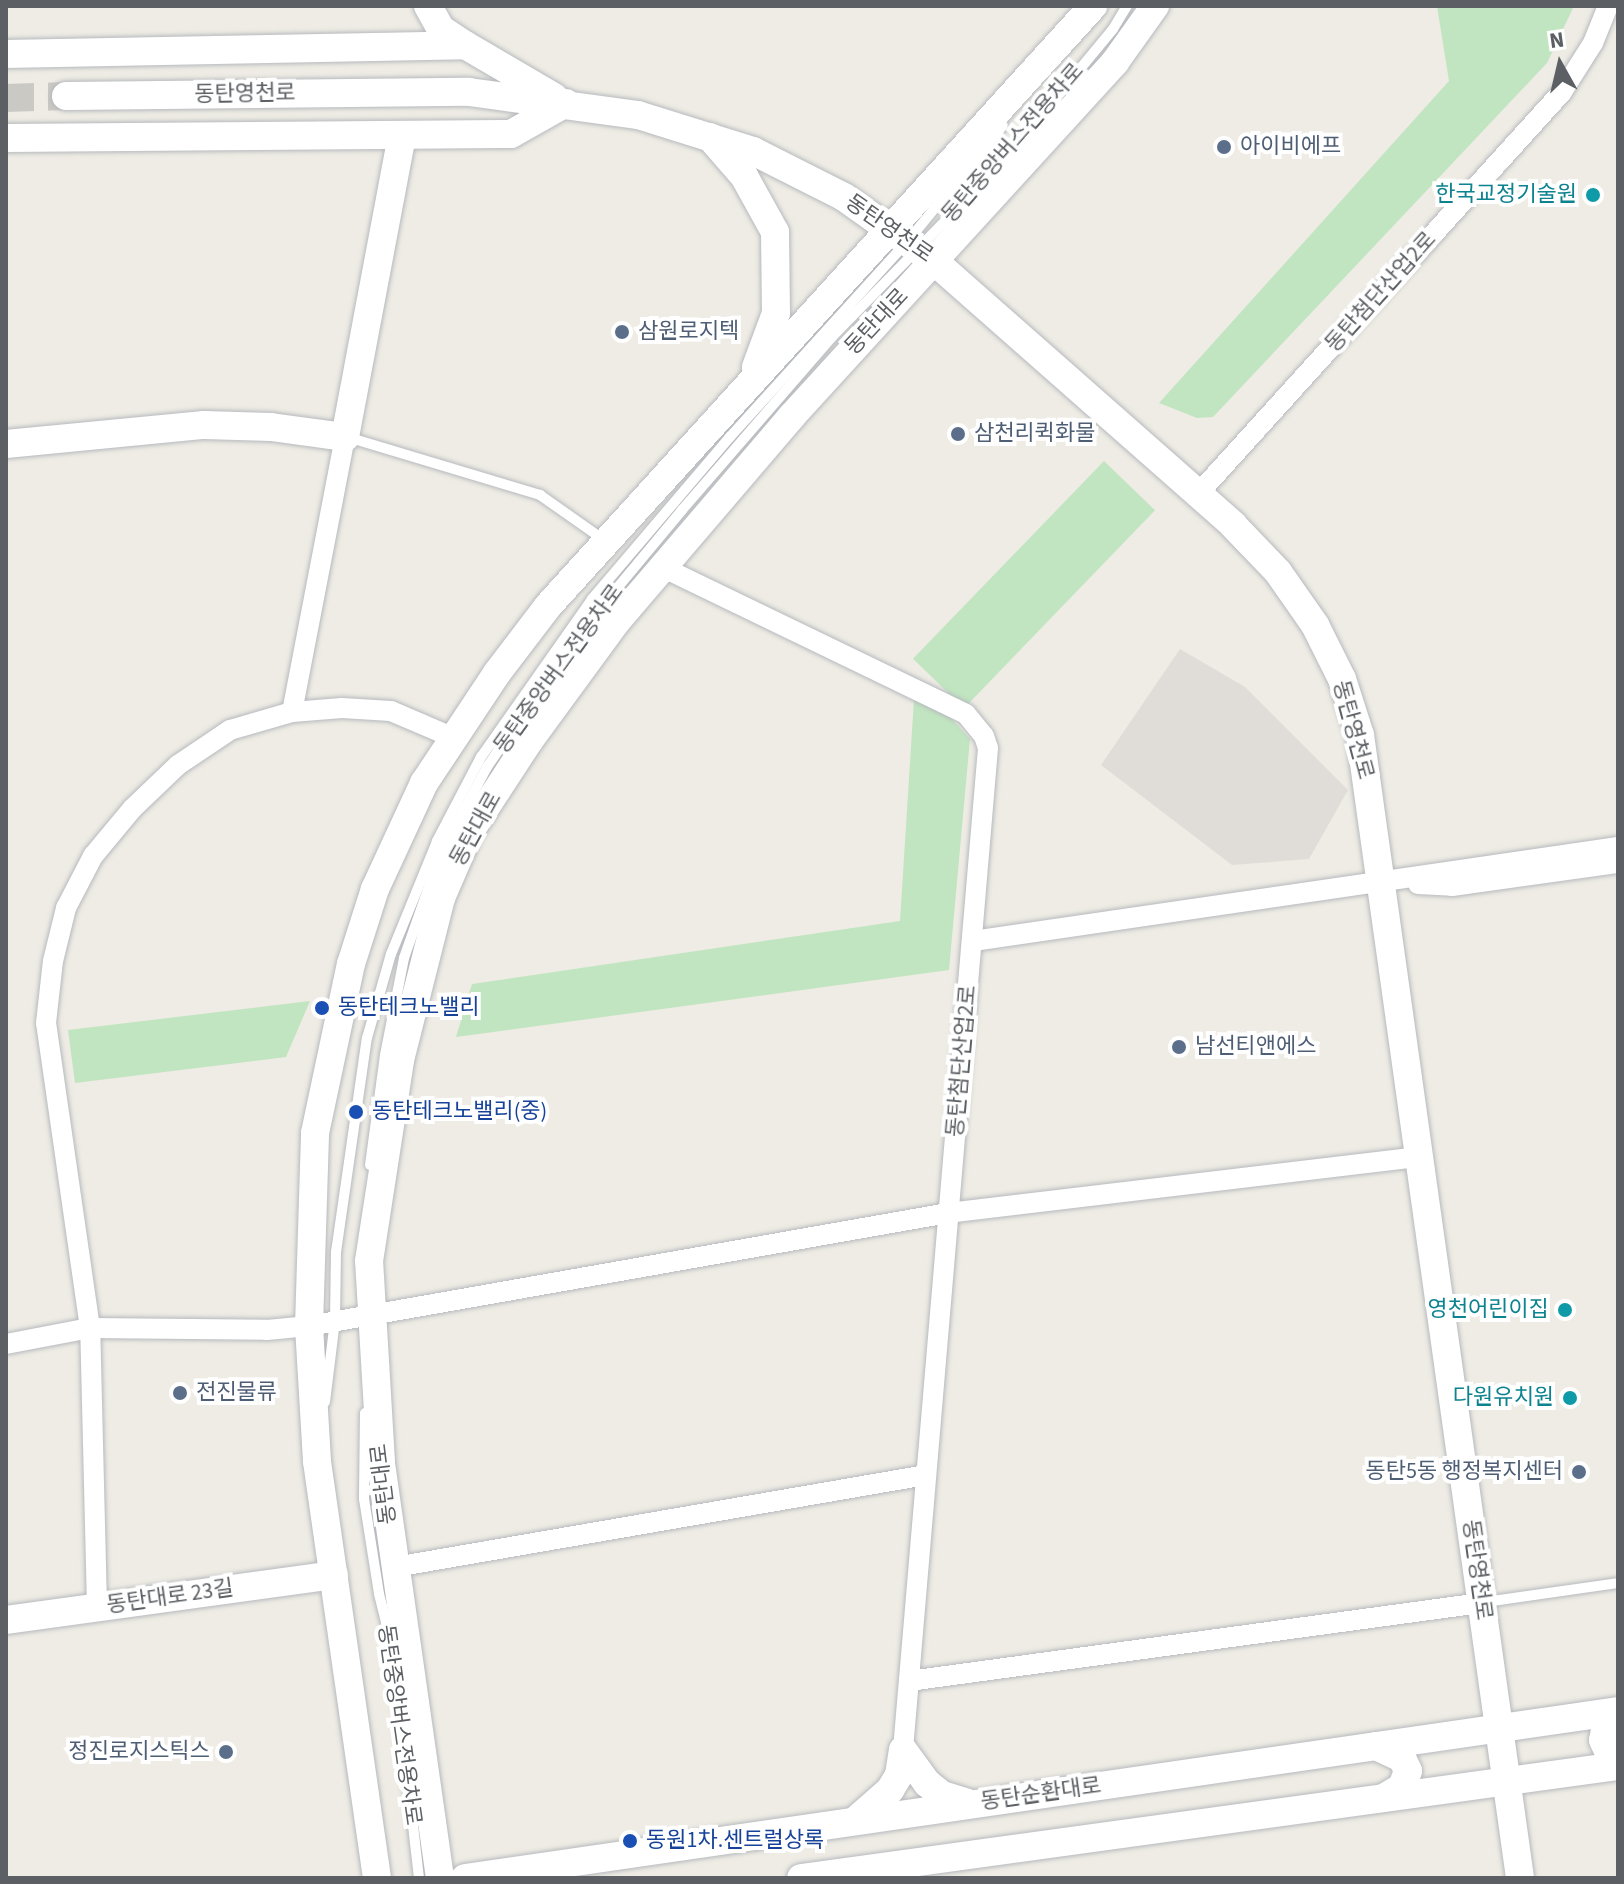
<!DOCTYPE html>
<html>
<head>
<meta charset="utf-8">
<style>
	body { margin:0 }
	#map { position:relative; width:1624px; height:1884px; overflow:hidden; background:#eeece4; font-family:"Source Sans 3","Noto Sans KR",sans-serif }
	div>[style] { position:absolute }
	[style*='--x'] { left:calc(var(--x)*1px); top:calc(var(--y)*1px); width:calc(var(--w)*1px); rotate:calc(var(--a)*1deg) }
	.industrial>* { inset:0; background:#e0ddd8 }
	.green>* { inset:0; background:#c1e5c1; transform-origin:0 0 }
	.secondary-tunnel>* { height:28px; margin-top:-14px; transform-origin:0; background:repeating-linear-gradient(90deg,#cac9c4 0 28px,transparent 0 42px) }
	.roads { filter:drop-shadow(0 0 2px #b6b9be) drop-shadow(0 0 2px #b6b9be) }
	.lane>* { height:10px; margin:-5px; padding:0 5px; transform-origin:5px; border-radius:5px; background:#fff }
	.street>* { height:20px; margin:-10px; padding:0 10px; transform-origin:10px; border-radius:10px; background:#fff }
	.secondary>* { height:28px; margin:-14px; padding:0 14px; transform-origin:14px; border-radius:14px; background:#fff }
	.dots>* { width:22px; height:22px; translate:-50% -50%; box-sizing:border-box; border:4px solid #fff; border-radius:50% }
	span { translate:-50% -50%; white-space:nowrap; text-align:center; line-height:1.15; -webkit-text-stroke:8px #fff; paint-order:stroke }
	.street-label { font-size:22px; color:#5c6064 }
	.service-label { font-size:22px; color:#4e5e75 }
	.left { translate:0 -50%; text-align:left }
	.right { translate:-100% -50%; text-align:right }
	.culture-label { font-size:22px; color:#0d838f }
	.transit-label { font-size:22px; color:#164399 }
	.frame { position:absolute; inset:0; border:8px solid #5c6064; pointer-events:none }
	.north { position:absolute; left:1520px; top:24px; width:80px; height:80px; -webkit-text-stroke:6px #fff; paint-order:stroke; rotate:352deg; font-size:22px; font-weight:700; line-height:32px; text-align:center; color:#5c6064 }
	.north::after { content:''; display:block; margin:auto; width:28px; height:36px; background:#5c6064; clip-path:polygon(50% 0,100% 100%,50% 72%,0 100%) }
</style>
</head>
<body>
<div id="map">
	<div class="industrial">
		<i style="clip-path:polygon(1180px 649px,1245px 687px,1348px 790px,1309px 859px,1232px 865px,1101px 765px)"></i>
	</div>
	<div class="green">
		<i style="clip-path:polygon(1437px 6px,1574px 6px,1547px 63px,1213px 417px,1197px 418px,1159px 403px,1449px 81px)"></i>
		<i style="left:1104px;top:461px;width:71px;height:275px;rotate:44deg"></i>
		<i style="clip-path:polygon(914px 699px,943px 709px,970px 739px,949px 970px,456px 1037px,472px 984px,900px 921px)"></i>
		<i style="clip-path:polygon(310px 1001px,286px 1057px,75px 1083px,68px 1030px)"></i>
	</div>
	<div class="secondary-tunnel">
		<i style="--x:6;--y:98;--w:60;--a:-1.9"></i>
	</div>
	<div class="roads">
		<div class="lane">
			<i style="--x:347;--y:437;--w:202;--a:16.7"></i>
			<i style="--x:540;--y:495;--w:78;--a:35.1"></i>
			<i style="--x:370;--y:1165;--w:111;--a:-82.2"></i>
			<i style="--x:385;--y:1055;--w:99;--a:-78.9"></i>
			<i style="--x:404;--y:958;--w:109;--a:-70.7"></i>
			<i style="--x:440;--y:855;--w:100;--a:-61.9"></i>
			<i style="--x:487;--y:767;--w:153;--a:-55.7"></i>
			<i style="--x:573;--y:641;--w:170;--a:-50.2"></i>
			<i style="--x:682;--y:510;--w:229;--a:-49.1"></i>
			<i style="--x:832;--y:337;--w:245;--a:-45.7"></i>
			<i style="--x:1003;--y:162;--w:173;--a:-50.4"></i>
			<i style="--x:1113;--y:29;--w:27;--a:-59"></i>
			<i style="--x:325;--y:1402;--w:82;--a:-83"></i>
			<i style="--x:335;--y:1321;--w:69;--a:-89.2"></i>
			<i style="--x:336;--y:1252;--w:216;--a:-81.8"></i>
			<i style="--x:367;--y:1038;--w:87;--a:-74.1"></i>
			<i style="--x:391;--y:954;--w:122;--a:-67.8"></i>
			<i style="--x:437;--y:841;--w:95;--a:-62.4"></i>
			<i style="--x:481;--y:757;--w:193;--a:-54.9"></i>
			<i style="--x:592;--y:599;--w:213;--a:-49.6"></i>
			<i style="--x:730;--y:437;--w:263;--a:-47.8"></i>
			<i style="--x:907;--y:242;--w:151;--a:-50.6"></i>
			<i style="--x:365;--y:1413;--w:86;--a:90.7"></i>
			<i style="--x:364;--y:1499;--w:96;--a:81"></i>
			<i style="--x:379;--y:1594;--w:58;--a:76"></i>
			<i style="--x:393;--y:1650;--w:229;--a:83.5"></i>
			<i style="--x:1485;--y:1602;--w:134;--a:-8.1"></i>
		</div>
		<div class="street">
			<i style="--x:345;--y:437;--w:280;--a:100.9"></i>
			<i style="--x:292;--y:712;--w:50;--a:-4.6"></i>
			<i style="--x:342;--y:708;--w:49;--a:3.5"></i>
			<i style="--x:391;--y:711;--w:69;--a:23.2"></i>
			<i style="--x:1198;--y:494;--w:542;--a:-47.84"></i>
			<i style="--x:1562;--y:92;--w:58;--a:-57.7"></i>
			<i style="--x:1593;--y:43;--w:40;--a:-68"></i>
			<i style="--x:664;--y:568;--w:335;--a:25.8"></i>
			<i style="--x:966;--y:714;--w:28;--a:51"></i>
			<i style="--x:984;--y:736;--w:13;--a:72"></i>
			<i style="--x:988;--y:748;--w:1006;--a:94.85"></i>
			<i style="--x:1418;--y:884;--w:34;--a:3"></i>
			<i style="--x:1452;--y:886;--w:168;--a:-7.9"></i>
			<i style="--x:973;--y:941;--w:652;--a:-8.29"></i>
			<i style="--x:6;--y:1344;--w:86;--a:-10.8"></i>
			<i style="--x:90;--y:1328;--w:177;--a:0.6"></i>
			<i style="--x:267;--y:1330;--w:42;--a:-5.4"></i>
			<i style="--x:309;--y:1326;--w:649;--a:-10.03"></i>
			<i style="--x:948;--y:1213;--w:475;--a:-6.8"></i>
			<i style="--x:395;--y:1567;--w:539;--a:-9.83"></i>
			<i style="--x:97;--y:1607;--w:279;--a:-91.4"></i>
			<i style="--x:90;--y:1328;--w:308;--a:-98.2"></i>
			<i style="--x:46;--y:1023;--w:62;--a:-83.6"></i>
			<i style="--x:53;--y:961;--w:55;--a:-76.2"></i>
			<i style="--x:66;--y:908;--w:59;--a:-62.6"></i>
			<i style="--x:93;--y:856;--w:61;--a:-50.3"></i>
			<i style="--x:132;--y:809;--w:64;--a:-43.7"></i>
			<i style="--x:178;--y:765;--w:63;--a:-33.9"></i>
			<i style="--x:230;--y:730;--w:65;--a:-16.2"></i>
			<i style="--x:909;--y:1681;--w:577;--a:-7.77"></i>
		</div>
		<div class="secondary">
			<i style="--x:428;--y:6;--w:26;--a:61"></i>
			<i style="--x:441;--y:29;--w:29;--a:34"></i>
			<i style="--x:6;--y:54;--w:459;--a:-1.1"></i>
			<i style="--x:465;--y:45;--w:103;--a:30.3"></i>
			<i style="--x:66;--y:96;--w:403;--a:-0.6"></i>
			<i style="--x:469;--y:92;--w:171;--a:7.8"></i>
			<i style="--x:638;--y:115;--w:121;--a:17.4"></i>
			<i style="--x:753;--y:151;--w:102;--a:26.8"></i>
			<i style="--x:844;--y:197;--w:110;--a:35.4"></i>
			<i style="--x:934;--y:261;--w:399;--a:41.4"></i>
			<i style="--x:1233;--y:525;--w:65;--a:46.2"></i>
			<i style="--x:1278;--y:572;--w:65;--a:55.1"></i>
			<i style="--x:1315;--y:625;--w:60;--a:63.4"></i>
			<i style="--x:1342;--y:679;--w:59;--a:72.2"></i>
			<i style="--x:1360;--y:735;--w:1154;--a:82.03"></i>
			<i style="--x:710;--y:137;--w:52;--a:48.9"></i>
			<i style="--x:744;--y:176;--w:64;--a:61"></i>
			<i style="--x:775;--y:232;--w:81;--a:89.3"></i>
			<i style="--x:776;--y:313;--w:58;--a:110.3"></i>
			<i style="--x:6;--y:138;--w:505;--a:-0.45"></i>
			<i style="--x:511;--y:134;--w:63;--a:-29.4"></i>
			<i style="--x:6;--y:444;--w:199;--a:-5.5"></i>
			<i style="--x:204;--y:425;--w:67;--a:1.7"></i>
			<i style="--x:271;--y:427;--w:75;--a:7.7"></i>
			<i style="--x:345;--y:437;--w:306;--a:-79.3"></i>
			<i style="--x:6;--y:1620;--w:331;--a:-7.8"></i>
			<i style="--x:1618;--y:1715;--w:16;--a:140"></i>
			<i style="--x:1606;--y:1725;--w:15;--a:101"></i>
			<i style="--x:1603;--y:1740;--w:17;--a:65"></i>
			<i style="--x:1610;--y:1755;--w:9;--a:27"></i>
			<i style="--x:1376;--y:1746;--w:29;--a:25"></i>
			<i style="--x:1402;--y:1758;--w:14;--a:65"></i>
			<i style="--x:1408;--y:1771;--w:17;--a:111"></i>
			<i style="--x:1402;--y:1787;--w:21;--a:149"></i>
			<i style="--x:903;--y:1750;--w:41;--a:54"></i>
			<i style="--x:927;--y:1783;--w:19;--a:39"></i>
			<i style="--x:942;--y:1795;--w:27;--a:17"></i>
			<i style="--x:857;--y:1819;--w:44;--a:-41.3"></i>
			<i style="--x:890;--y:1790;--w:17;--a:-59"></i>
			<i style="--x:899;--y:1775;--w:25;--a:-81"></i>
			<i style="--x:377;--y:1878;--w:421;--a:-98.2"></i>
			<i style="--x:317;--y:1461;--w:135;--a:-93.4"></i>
			<i style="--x:309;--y:1326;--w:193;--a:-88.2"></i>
			<i style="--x:315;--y:1133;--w:173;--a:-78"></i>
			<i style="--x:351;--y:964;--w:79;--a:-72.3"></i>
			<i style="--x:375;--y:889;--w:117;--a:-65.2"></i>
			<i style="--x:424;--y:783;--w:132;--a:-56.4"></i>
			<i style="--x:497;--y:673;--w:84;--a:-52.7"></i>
			<i style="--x:548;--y:606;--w:811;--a:-47.75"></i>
			<i style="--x:440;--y:1878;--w:420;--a:-98.1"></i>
			<i style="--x:381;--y:1462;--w:201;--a:-93.4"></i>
			<i style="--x:369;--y:1261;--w:203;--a:-81.2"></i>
			<i style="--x:400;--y:1060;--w:167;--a:-75.8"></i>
			<i style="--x:441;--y:898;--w:71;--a:-66.7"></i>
			<i style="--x:469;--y:833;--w:110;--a:-56.9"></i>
			<i style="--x:529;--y:741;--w:147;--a:-53.8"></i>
			<i style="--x:616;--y:622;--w:270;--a:-49.5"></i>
			<i style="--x:791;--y:417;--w:481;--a:-47.6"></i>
			<i style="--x:1115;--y:62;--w:69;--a:-54.5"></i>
			<i style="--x:465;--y:1878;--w:1165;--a:-8.24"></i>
			<i style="--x:801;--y:1878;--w:825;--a:-7.81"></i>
		</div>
	</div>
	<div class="dots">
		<i style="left:1224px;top:147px;background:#5c6f8a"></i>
		<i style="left:1593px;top:195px;background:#0f9aa8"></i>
		<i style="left:622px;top:332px;background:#5c6f8a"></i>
		<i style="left:958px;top:434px;background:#5c6f8a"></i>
		<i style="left:322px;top:1008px;background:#1a4fb4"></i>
		<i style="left:1179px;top:1047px;background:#5c6f8a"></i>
		<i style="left:356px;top:1112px;background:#1a4fb4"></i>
		<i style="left:1565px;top:1310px;background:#0f9aa8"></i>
		<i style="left:180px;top:1393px;background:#5c6f8a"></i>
		<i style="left:1570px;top:1398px;background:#0f9aa8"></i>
		<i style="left:1579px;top:1472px;background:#5c6f8a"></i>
		<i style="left:226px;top:1752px;background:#5c6f8a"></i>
		<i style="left:630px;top:1841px;background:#1a4fb4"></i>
	</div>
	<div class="street-label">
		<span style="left:245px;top:94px;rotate:-1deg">동탄영천로</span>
		<span style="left:1013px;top:143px;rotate:-49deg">동탄중앙버스전용차로</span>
		<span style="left:889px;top:229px;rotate:35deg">동탄영천로</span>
		<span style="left:1381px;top:292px;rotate:-48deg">동탄첨단산업2로</span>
		<span style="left:877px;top:322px;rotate:-47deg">동탄대로</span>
		<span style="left:559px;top:669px;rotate:-54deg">동탄중앙버스전용차로</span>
		<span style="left:1353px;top:730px;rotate:75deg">동탄영천로</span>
		<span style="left:476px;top:829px;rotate:-61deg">동탄대로</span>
		<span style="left:962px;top:1061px;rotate:-85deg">동탄첨단산업2로</span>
		<span style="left:384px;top:1484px;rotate:-97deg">동탄대로</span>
		<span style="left:1477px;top:1570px;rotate:82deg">동탄영천로</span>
		<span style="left:170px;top:1597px;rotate:-8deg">동탄대로 23길</span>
		<span style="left:399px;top:1725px;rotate:82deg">동탄중앙버스전용차로</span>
		<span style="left:1041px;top:1794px;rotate:-8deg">동탄순환대로</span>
	</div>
	<div class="service-label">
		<span class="left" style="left:1240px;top:147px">아이비에프</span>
		<span class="left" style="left:638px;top:332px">삼원로지텍</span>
		<span class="left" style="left:974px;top:434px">삼천리퀵화물</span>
		<span class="left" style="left:1195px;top:1047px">남선티앤에스</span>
		<span class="left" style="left:196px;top:1393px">전진물류</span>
		<span class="right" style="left:1563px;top:1472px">동탄5동 행정복지센터</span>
		<span class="right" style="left:210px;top:1752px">정진로지스틱스</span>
	</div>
	<div class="culture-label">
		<span class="right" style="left:1577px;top:195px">한국교정기술원</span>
		<span class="right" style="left:1549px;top:1310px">영천어린이집</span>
		<span class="right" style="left:1554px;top:1398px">다원유치원</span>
	</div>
	<div class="transit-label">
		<span class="left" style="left:338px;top:1008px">동탄테크노밸리</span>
		<span class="left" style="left:372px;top:1112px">동탄테크노밸리(중)</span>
		<span class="left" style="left:646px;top:1841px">동원1차.센트럴상록</span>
	</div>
	<div class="frame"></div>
	<div class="north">N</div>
</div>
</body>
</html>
